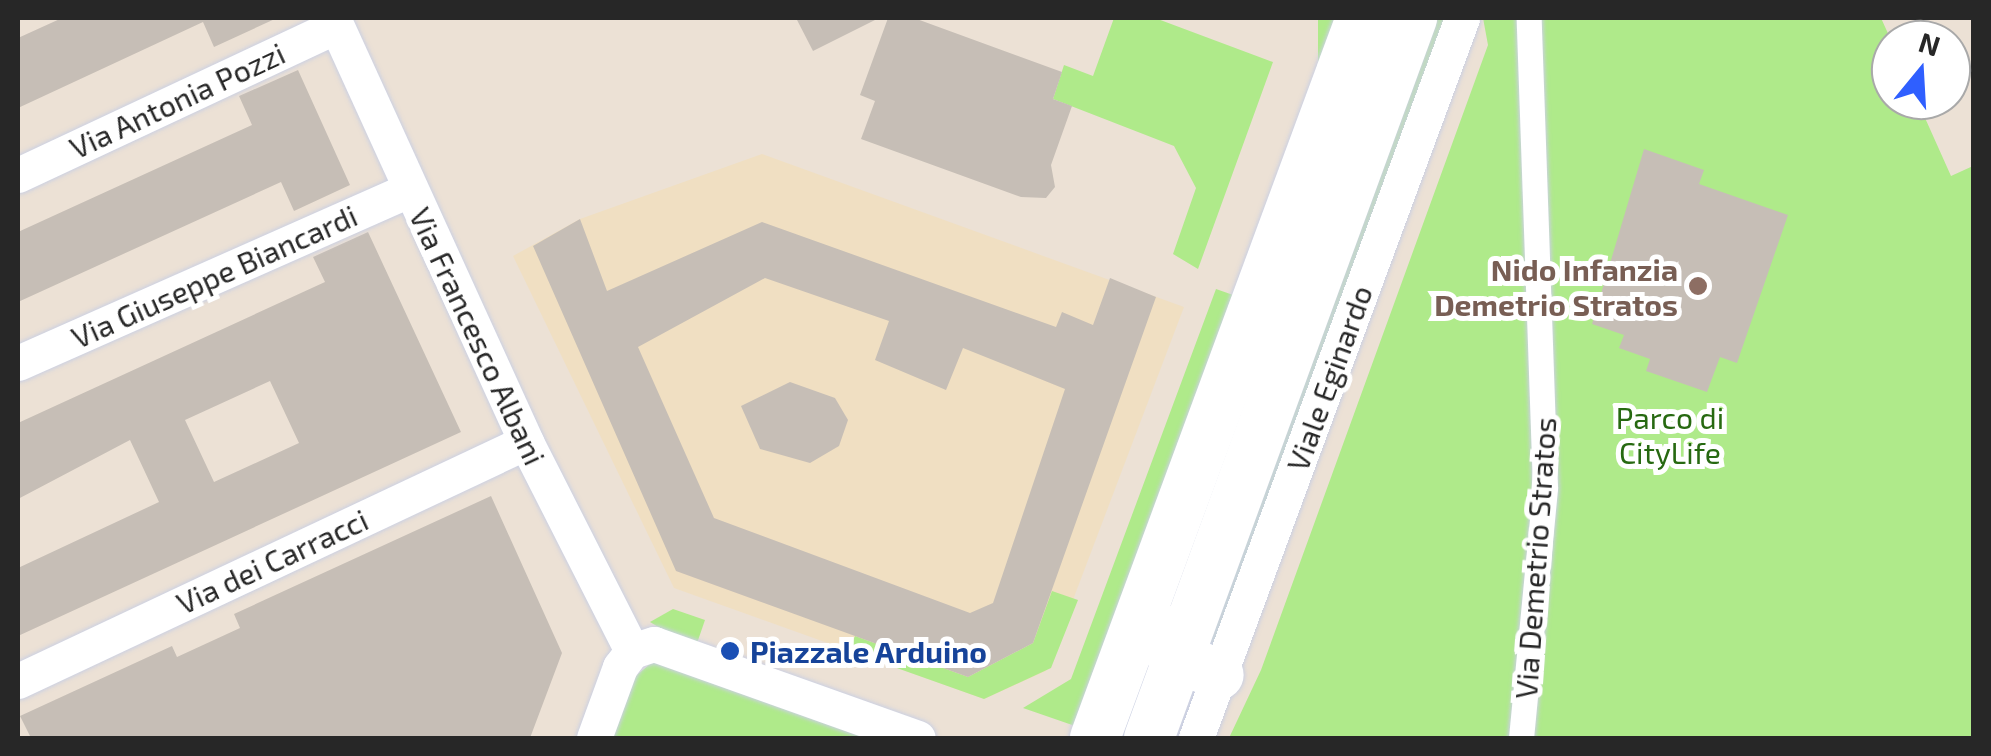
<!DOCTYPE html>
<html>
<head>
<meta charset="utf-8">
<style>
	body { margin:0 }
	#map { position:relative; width:1991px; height:756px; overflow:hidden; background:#ece1d5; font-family:"Exo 2",sans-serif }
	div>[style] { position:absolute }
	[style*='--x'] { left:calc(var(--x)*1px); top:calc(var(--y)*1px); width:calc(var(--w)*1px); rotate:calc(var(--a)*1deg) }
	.education>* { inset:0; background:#f0dfc2 }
	.green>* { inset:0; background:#afea8a; transform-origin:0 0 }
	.building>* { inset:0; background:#c6beb6 }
	.roads { filter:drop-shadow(0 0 2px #cbd0e2) drop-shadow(0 0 2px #cbd0e2) }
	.pedestrian>* { height:25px; margin:-12.5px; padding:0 12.5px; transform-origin:12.5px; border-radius:12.5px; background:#fff }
	.minor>* { height:35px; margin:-17.5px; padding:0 17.5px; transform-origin:17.5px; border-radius:17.5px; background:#fff }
	.secondary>* { height:50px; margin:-25px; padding:0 25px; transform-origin:25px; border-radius:25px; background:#fff }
	.dots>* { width:28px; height:28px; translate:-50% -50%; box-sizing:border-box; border:5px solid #fff; border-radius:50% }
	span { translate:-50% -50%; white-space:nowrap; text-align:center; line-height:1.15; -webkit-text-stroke:10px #fff; paint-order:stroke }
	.street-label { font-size:30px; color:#272727 }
	.education-label { font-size:30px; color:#785e54; font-weight:700 }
	.right { translate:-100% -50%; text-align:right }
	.park-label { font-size:30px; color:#276911 }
	.transit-label { font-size:30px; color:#164399; font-weight:700 }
	.left { translate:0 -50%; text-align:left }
	.frame { position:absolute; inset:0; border:20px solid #272727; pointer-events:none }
	.north { position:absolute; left:1871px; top:20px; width:100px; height:100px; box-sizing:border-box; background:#fff; border:2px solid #a9a9a9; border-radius:50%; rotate:18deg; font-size:28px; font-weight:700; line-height:40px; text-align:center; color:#272727 }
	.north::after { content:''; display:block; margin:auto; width:35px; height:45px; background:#2f5fff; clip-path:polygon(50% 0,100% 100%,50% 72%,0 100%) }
</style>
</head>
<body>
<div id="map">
	<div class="education">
		<i style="clip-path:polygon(762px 154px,1184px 307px,1046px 671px,984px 699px,674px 588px,513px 256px,580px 219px)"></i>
	</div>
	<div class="green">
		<i style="clip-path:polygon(1114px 18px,1155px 18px,1273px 62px,1198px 269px,1173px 254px,1196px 188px,1174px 146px,1053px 99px,1064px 65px,1093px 76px)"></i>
		<i style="left:1318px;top:18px;width:21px;height:273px"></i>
		<i style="clip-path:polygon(1435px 18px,1449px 18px,1213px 660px,1206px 654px)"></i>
		<i style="clip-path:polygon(1483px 18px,1881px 18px,1891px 40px,1891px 100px,1917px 100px,1951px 176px,1973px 166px,1973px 738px,1229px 738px,1261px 670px,1488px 45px)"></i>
		<i style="clip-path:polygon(1216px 289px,1236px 296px,1078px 727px,1023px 708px,1071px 679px)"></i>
		<i style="clip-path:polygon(1052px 591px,1078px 600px,1051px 668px,984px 699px,849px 651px,855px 636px,968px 677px,1033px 643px)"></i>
		<i style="clip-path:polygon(673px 609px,705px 620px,695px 649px,650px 622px)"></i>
		<i style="clip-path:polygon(656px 659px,767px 702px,867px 738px,612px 738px,626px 684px)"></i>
	</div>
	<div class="building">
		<i style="clip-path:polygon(62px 18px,277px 18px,214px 47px,203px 22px,18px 108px,18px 38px)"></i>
		<i style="clip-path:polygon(796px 18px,879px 18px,813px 51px)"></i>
		<i style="clip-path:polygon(888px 18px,914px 18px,1062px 72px,1053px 99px,1072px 106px,1051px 165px,1055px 187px,1046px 198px,1021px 197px,861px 139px,875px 101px,860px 95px)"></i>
		<i style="clip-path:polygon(298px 70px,350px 185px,294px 211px,281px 182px,18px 302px,18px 232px,252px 125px,239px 96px)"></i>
		<i style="clip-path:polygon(1644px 149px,1704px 170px,1699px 184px,1788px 215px,1737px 363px,1720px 357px,1707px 392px,1646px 371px,1650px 359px,1619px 348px,1624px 335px,1592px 324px)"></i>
		<i style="clip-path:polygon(evenodd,580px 219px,607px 291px,762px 222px,1056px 327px,1062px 312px,1093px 325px,1110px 278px,1156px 297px,1033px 643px,968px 677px,676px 571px,533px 246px,580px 219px,765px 278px,889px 321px,875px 360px,946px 390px,963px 348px,1065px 389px,993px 603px,970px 613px,714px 518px,638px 347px,765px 278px)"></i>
		<i style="clip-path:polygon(evenodd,368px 232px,461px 432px,18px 636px,18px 568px,159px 502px,130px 440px,18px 499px,18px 423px,325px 282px,313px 257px,368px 232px,270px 381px,299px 443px,214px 482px,185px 420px,270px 381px)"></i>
		<i style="clip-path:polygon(790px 382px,835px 398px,848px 420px,839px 446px,810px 463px,760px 449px,741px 406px)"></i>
		<i style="clip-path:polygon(491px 496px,562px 653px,530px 738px,31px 738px,20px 716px,172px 646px,177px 657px,240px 628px,234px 614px)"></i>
	</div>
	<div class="roads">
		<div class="pedestrian">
			<i style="--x:1521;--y:738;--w:252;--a:-84.5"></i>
			<i style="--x:1545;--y:487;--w:469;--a:-92"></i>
		</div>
		<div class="minor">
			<i style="--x:333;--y:18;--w:466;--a:65.5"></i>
			<i style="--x:526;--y:442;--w:234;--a:63.1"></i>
			<i style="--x:18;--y:175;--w:351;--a:-25.1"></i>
			<i style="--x:18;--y:363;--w:429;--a:-23.9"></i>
			<i style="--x:18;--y:681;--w:561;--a:-25.2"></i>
			<i style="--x:594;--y:738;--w:76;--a:-69.9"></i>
			<i style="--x:620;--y:667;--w:20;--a:-53"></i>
			<i style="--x:632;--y:651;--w:23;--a:-18"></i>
			<i style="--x:654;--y:644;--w:280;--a:19.6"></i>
			<i style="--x:1196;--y:738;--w:768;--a:-69.72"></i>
		</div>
		<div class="secondary">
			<i style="--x:1163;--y:630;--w:25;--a:72"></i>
			<i style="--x:1171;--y:654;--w:52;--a:23.6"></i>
			<i style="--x:1095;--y:738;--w:768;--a:-69.72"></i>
			<i style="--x:1149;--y:738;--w:767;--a:-69.93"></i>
		</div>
	</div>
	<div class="dots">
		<i style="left:1698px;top:286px;background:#8d6e63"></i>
		<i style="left:730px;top:651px;background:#1a4fb4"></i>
	</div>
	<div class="street-label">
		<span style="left:177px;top:100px;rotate:-25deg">Via Antonia Pozzi</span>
		<span style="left:214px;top:276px;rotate:-24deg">Via Giuseppe Biancardi</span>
		<span style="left:478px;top:336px;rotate:65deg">Via Francesco Albani</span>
		<span style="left:1329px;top:378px;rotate:-70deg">Viale Eginardo</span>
		<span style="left:1535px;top:558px;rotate:-86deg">Via Demetrio Stratos</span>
		<span style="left:272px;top:561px;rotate:-25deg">Via dei Carracci</span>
	</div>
	<div class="education-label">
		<span class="right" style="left:1678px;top:286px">Nido Infanzia<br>Demetrio Stratos</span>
	</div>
	<div class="park-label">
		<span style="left:1670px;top:434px">Parco di<br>CityLife</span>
	</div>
	<div class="transit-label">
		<span class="left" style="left:750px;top:651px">Piazzale Arduino</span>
	</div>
	<div class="frame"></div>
	<div class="north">N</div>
</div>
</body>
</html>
